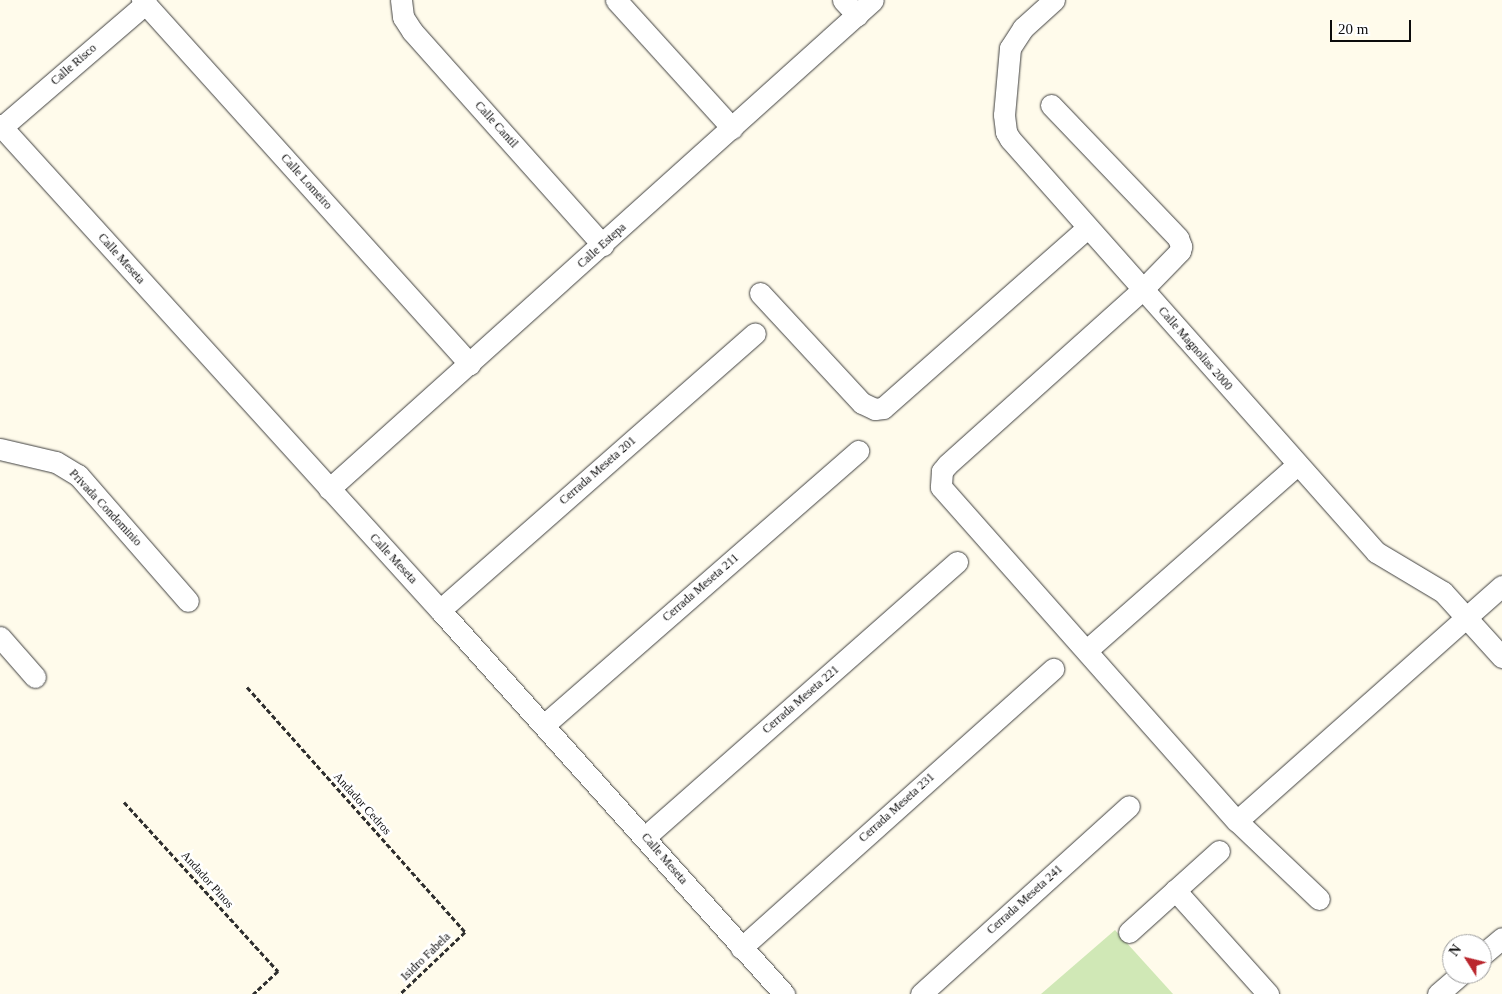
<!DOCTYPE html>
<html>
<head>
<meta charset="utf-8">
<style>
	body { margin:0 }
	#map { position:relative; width:1502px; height:994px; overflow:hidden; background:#fffbeb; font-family:Georgia,serif }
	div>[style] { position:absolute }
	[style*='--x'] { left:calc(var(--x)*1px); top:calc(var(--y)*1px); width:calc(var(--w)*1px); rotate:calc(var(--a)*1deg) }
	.green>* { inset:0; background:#d0e8b6 }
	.path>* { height:3px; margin-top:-1.5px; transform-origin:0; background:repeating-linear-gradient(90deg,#2e2e2e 0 5px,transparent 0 7.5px) }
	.roads { filter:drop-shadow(0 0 1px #3f3f3f) drop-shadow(0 0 1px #3f3f3f) }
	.street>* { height:21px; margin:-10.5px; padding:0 10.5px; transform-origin:10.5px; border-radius:10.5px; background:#fff }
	span { translate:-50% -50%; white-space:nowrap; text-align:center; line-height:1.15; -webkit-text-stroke:5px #fff; paint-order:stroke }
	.street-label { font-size:12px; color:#0c0c0c }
	.north { position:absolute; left:1442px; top:934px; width:50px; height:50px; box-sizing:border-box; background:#fff; border:1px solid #9e9e9e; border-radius:50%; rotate:306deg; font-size:14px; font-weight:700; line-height:20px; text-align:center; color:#0c0c0c }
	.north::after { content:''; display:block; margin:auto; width:18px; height:22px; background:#ba262d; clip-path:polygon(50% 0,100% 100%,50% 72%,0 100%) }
	.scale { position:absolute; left:1330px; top:20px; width:81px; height:22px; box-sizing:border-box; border:2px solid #0c0c0c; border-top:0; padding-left:6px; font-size:15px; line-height:18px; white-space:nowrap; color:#0c0c0c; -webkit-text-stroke:4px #fff; paint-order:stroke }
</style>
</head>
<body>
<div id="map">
	<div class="green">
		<i style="clip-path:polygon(1115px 930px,1173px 994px,1041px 994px)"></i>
	</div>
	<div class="path">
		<i style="--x:247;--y:687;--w:328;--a:48.3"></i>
		<i style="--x:465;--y:932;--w:90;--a:136.4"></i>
		<i style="--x:124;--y:802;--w:229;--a:47.7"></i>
		<i style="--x:278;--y:971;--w:34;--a:137"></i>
	</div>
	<div class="roads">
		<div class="street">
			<i style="--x:142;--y:0;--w:490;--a:48"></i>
			<i style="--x:401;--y:0;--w:17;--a:83"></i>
			<i style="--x:403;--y:17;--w:17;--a:57"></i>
			<i style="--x:412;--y:31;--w:287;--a:48.3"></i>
			<i style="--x:616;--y:0;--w:173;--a:47.8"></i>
			<i style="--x:843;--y:0;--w:21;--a:47"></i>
			<i style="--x:1054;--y:0;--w:42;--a:137.9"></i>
			<i style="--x:1023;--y:28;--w:24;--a:123"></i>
			<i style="--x:1010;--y:48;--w:67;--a:95.1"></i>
			<i style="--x:1004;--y:115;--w:17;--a:83"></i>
			<i style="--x:1006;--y:132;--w:8;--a:60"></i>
			<i style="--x:1010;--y:139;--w:552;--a:48.45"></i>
			<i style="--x:1376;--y:552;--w:78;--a:30.8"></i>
			<i style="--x:1443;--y:592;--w:88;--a:47.8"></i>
			<i style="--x:1051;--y:105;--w:184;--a:46.3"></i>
			<i style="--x:1178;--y:238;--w:9;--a:69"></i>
			<i style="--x:1181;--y:246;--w:5;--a:101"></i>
			<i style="--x:1180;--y:251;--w:53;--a:134.2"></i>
			<i style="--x:1143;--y:289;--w:263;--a:138.1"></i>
			<i style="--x:947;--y:465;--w:8;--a:130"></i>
			<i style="--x:942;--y:471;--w:16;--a:94"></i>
			<i style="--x:941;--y:487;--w:446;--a:48.5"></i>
			<i style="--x:1237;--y:821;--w:113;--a:43.6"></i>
			<i style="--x:0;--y:125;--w:655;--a:47.79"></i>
			<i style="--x:440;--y:610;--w:516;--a:48.14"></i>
			<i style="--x:2;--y:127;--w:190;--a:-40.7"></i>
			<i style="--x:760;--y:293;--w:150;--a:47.2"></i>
			<i style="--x:862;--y:403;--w:14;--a:25"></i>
			<i style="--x:875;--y:409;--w:8;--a:-7"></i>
			<i style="--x:883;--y:408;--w:273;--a:-41.4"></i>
			<i style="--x:0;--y:449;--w:57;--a:13.1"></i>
			<i style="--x:56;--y:462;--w:26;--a:31"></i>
			<i style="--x:78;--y:475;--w:167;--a:48.9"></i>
			<i style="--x:329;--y:489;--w:731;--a:-41.95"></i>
			<i style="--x:440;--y:610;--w:419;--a:-41.3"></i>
			<i style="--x:0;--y:637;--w:53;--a:48.8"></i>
			<i style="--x:1087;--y:650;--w:280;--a:-41.4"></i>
			<i style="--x:544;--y:725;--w:417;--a:-41.1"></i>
			<i style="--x:1237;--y:821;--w:354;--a:-41.6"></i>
			<i style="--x:645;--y:837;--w:416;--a:-41.4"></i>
			<i style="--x:1175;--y:890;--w:140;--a:48.2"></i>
			<i style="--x:1129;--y:932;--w:121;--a:-42"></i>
			<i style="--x:741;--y:948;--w:419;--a:-41.8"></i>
			<i style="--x:1482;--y:955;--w:26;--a:-40"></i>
			<i style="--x:921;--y:994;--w:280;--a:-42.1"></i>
			<i style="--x:1438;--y:994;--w:30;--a:-41"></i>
		</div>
	</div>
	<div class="street-label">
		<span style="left:74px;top:65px;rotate:-41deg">Calle Risco</span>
		<span style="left:496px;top:125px;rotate:48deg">Calle Cantil</span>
		<span style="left:306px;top:182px;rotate:48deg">Calle Lomeiro</span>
		<span style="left:602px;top:246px;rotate:-42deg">Calle Estepa</span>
		<span style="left:121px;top:259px;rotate:48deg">Calle Meseta</span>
		<span style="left:1195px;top:349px;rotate:49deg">Calle Magnolias 2000</span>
		<span style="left:598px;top:471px;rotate:-41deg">Cerrada Meseta 201</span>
		<span style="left:105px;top:508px;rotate:47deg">Privada Condominio</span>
		<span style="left:393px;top:559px;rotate:47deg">Calle Meseta</span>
		<span style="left:701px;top:588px;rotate:-41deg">Cerrada Meseta 211</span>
		<span style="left:801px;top:700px;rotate:-41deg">Cerrada Meseta 221</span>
		<span style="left:362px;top:804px;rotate:48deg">Andador Cedros</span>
		<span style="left:897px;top:808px;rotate:-42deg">Cerrada Meseta 231</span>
		<span style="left:664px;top:859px;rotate:49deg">Calle Meseta</span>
		<span style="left:207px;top:880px;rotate:48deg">Andador Pinos</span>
		<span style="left:1025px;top:900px;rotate:-42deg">Cerrada Meseta 241</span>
		<span style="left:426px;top:957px;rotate:-44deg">Isidro Fabela</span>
	</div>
	<div class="north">N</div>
	<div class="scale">20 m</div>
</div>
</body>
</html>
